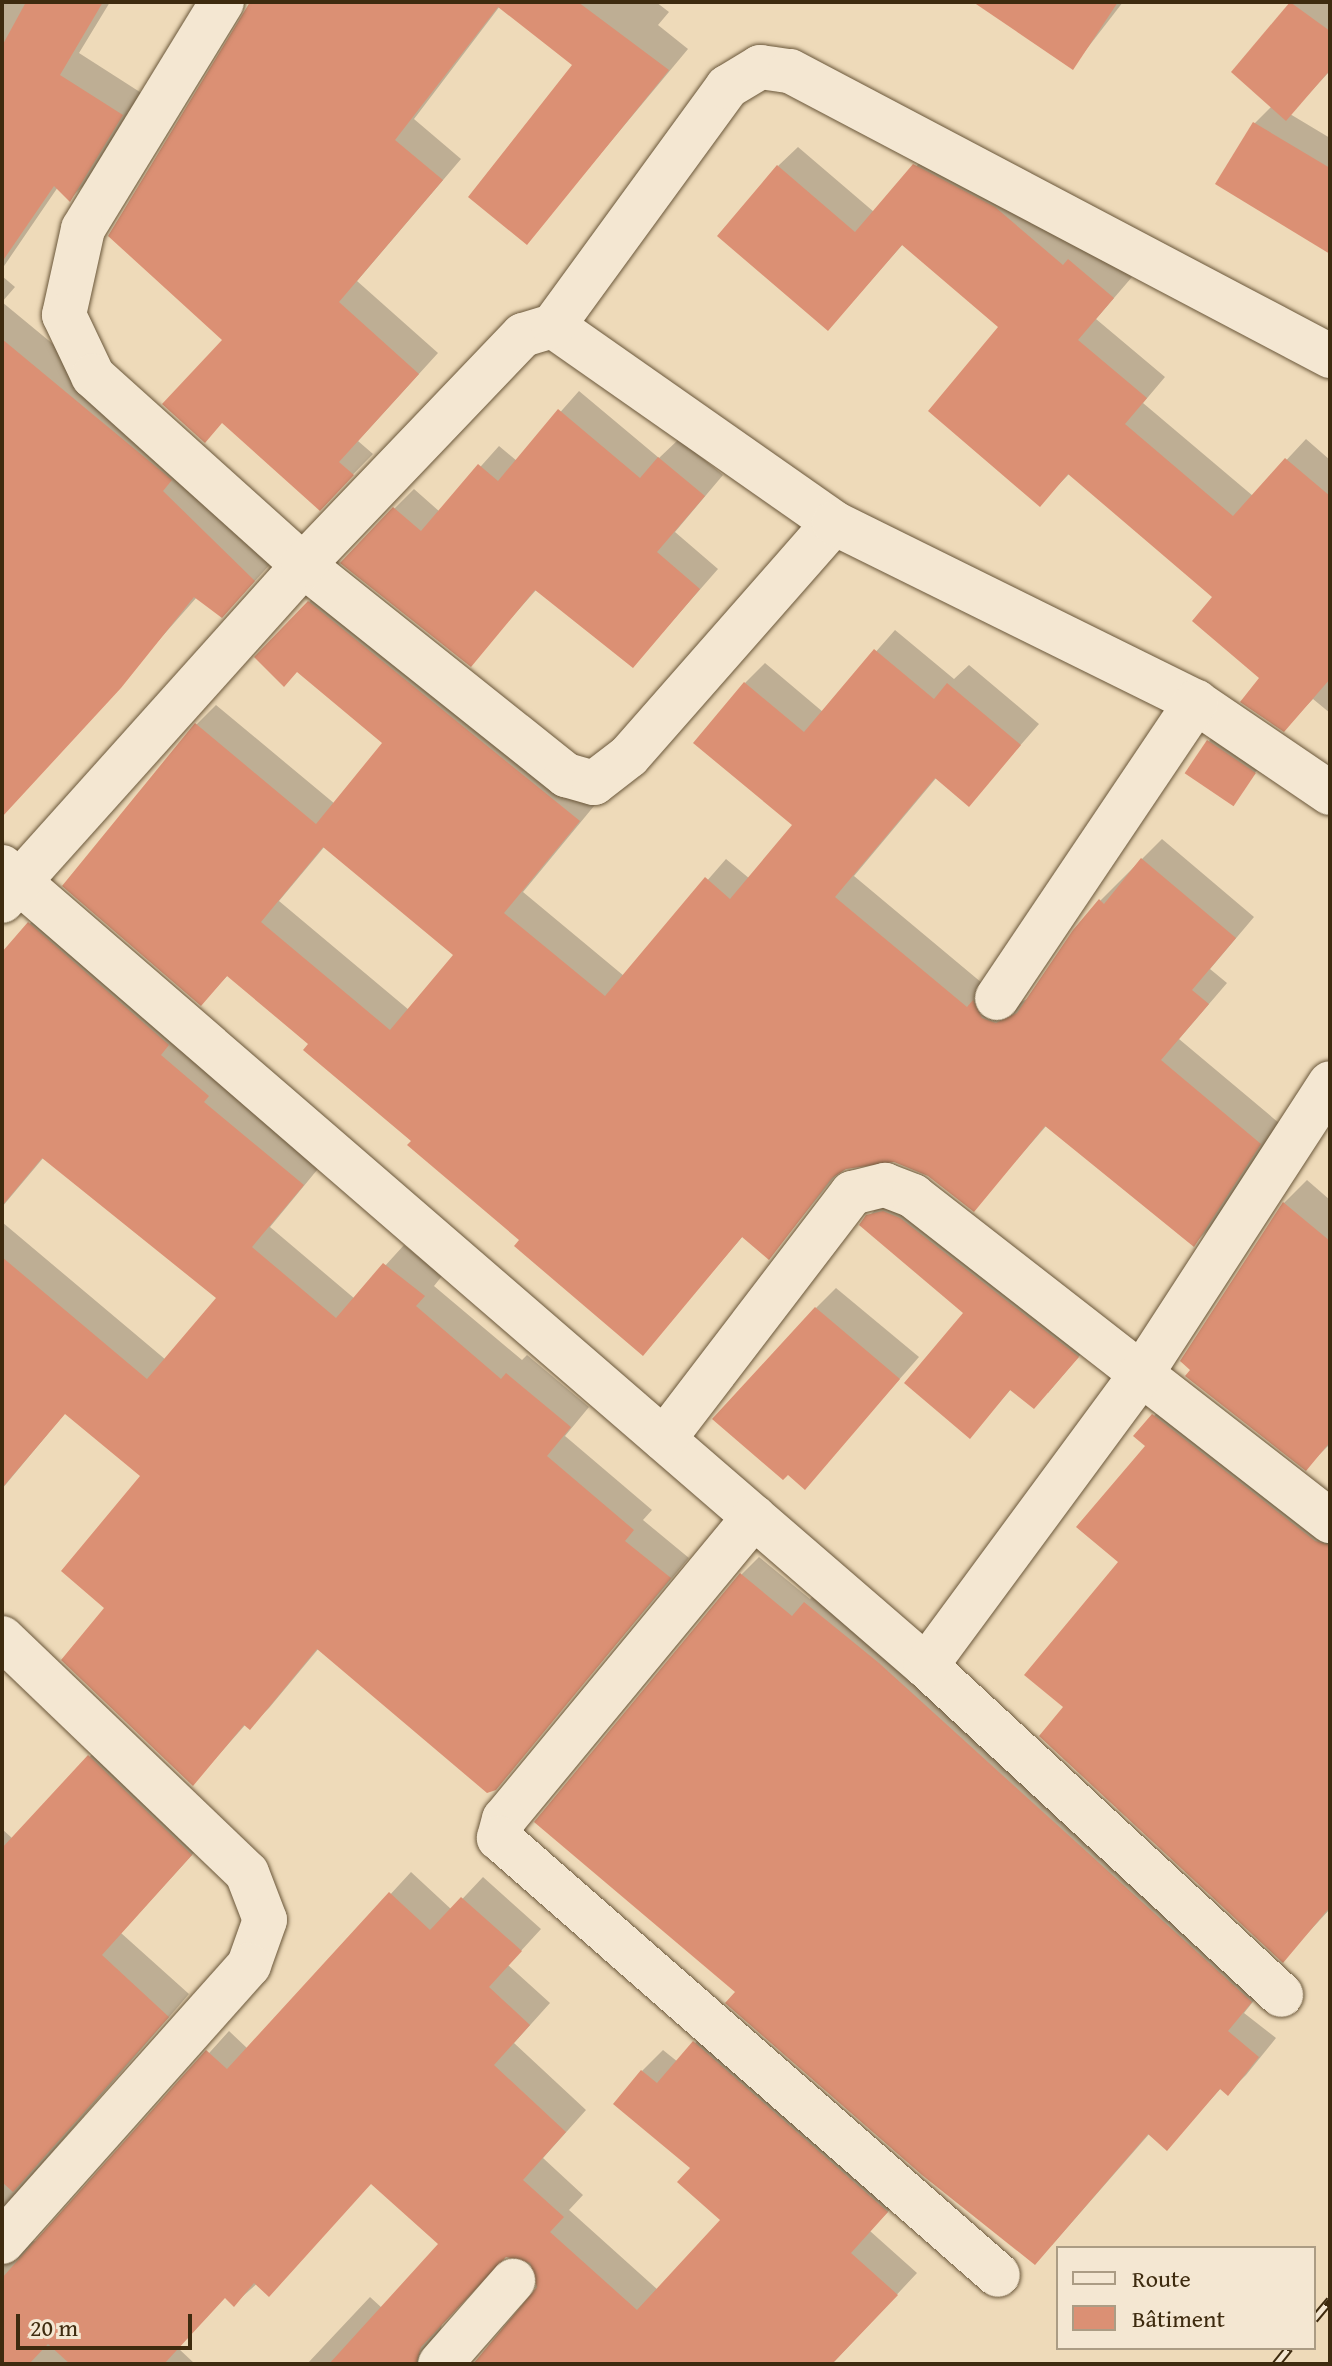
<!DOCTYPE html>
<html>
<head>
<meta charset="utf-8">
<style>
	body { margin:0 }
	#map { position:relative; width:1332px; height:2366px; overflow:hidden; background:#eedab9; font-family:"Gentium Book Plus",serif }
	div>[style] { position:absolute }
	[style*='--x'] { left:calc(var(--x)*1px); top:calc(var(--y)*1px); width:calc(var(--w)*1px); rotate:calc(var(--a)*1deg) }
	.shadow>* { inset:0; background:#0003 }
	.building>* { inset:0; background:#db9074; transform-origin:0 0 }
	.roads { filter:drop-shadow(0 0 2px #6a573a) drop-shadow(0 0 2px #6a573a) }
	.minor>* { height:44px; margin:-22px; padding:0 22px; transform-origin:22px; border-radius:22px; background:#f4e7d2 }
	.rail>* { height:9px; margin-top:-4.5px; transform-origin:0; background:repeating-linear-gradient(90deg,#f4e7d2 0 18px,#3e2b0f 0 36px); box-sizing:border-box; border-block:2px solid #3e2b0f }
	span { translate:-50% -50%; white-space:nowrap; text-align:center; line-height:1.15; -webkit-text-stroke:7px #f4e7d2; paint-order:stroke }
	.frame { position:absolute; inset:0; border:4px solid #3e2b0f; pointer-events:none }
	.legend { position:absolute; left:1056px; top:2246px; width:260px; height:104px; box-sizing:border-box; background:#f4e7d2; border:2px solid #ab9c84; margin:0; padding:10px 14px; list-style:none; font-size:24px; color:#3e2b0f }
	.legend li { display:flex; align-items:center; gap:16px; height:40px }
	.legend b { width:40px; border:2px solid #ab9c84 }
	.scale { position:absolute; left:16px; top:2314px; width:176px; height:36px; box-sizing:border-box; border:4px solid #3e2b0f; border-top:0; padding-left:10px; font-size:24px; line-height:28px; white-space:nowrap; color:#3e2b0f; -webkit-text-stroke:6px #f4e7d2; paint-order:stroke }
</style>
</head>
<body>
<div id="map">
	<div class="shadow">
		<i style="clip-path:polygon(2px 2px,110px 2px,79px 53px,143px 94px,91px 178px,70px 199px,58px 187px,2px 269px)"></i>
		<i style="clip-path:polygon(254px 2px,656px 2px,669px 12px,658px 25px,688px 49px,527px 242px,575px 65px,500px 6px,414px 119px,461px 159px,357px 281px,438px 353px,358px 441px,373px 454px,320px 508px,225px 340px)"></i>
		<i style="clip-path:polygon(1033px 2px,1123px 2px,1072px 68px)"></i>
		<i style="clip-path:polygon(1293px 2px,1330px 2px,1330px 71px,1290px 114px,1330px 138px,1330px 252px,1218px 184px,1255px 123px,1272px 106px,1234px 72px)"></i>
		<i style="clip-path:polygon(935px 146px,1090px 241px,1132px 277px,1096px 319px,1165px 377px,1143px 403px,1253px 496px,1306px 439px,1330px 460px,1330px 713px,1313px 699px,1284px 729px,1262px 678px,1215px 597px,1070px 473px,1040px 504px,1001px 327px,903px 244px,847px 308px,778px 166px,798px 147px,874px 212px)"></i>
		<i style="clip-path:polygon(2px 276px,15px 287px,2px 302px,191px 458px,275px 559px,243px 594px,197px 597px,39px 776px,2px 782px)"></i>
		<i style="clip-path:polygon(579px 391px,659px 458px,679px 439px,723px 475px,675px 532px,718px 569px,633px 666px,537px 589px,470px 664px,394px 509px,414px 489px,440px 512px,499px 446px,517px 461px)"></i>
		<i style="clip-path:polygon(evenodd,329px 582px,599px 800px,523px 892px,624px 976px,726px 859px,750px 879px,795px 825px,745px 683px,765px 663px,823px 712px,895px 630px,954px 679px,969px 665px,1039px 724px,969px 804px,937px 777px,854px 876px,988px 988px,1017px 1004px,1029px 998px,1100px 901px,1162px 839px,1254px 917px,1210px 969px,1227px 983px,1179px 1039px,1279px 1123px,1213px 1225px,1194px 1244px,1047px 1125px,974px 1209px,929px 1174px,894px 1160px,840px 1170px,769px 1258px,743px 1236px,643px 1353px,311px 1043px,228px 975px,201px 1004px,196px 725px,216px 705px,335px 804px,384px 742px,309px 602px,329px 582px,325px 846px,456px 955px,409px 1010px,279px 901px,325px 846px)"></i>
		<i style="clip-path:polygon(1219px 731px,1264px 762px,1235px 796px,1209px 741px)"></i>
		<i style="clip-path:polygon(48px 904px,322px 1164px,270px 1227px,355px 1299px,404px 1245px,442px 1276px,434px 1286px,522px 1360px,527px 1355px,589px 1407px,565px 1436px,652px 1510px,643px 1520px,689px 1558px,495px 1788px,319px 1648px,269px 1708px,250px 1727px,246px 1724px,193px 1784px,107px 1607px,143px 1476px,66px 1412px,2px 1489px,2px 1222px,166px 1360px,219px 1298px,44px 1157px,2px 1207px,2px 954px)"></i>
		<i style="clip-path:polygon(1307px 1180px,1330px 1200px,1330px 1444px,1306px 1468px,1182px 1360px,1284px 1203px)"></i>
		<i style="clip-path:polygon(883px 1202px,1091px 1342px,1048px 1393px,1012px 1388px,970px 1436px,966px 1313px,868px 1217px)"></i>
		<i style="clip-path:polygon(836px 1288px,919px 1357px,805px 1487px,816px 1308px)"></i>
		<i style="clip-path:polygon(1176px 1393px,1330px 1513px,1330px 1909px,1283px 1960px,1066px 1707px,1121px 1562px,1154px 1416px)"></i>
		<i style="clip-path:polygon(759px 1557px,810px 1599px,823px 1586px,1268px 1983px,1244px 2013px,1276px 2038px,1246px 2075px,1228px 2093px,1222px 2087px,1167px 2148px,1150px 2133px,1052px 2245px,737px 1991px,742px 1574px)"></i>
		<i style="clip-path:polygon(110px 1735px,212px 1833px,121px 1933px,189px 1994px,2px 2210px,2px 1829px,13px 1839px)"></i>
		<i style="clip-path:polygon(411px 1872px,452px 1910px,483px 1877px,541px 1929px,508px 1965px,550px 2003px,514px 2043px,586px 2110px,543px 2158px,583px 2195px,569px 2210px,658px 2290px,723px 2220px,642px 2071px,663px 2050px,678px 2062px,715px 2021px,908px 2190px,870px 2231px,917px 2273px,832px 2364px,476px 2364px,534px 2298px,538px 2272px,519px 2255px,506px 2255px,442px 2324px,436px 2349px,451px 2364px,307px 2364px,370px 2297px,382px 2308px,441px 2244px,372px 2182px,234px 2304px,226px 2296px,178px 2348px,195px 2364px,2px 2364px,2px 2231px,18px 2246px,41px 2239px,229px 2031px,248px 2049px)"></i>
	</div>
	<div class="building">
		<i style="clip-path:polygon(26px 2px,103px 2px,60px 75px,123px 115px,70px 202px,54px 186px,2px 262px,2px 46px)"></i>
		<i style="clip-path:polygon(250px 2px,578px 2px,669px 70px,527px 245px,468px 197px,572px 65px,498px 7px,395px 140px,443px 180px,339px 302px,419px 374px,339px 462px,354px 475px,320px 511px,222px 423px,205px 443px,162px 404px,222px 340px,108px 236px)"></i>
		<i style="clip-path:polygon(973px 2px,1118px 2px,1073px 70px)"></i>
		<i style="clip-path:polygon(1290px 2px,1330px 31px,1330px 70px,1286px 121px,1231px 72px)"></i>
		<i style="clip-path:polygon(1253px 122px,1330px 168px,1330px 254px,1215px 184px)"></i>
		<i style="clip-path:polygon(913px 164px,995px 207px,1063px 265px,1068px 259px,1114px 298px,1078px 340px,1147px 398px,1125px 424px,1233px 516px,1285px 458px,1330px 496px,1330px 679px,1284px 732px,1240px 702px,1259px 678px,1192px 621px,1212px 597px,1068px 474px,1040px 507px,928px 411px,998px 327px,902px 245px,828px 331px,717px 236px,777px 165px,855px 232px)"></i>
		<i style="clip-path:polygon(2px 339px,172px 480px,163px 491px,255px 581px,222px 618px,194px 597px,121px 688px,2px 817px)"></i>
		<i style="clip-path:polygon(558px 409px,640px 478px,658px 457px,705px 496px,657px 552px,700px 589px,633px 668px,535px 590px,471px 667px,340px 563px,393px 507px,421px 531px,478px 464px,498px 481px)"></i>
		<i style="clip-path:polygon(evenodd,308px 601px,580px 821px,504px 913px,605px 996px,705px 877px,730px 899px,792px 825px,693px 743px,744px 682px,804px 732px,874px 649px,934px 699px,947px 683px,1021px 745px,969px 807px,935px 778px,835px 897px,967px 1007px,973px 1000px,982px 1018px,996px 1023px,1017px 1013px,1073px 930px,1099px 899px,1104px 904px,1141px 858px,1236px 938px,1192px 990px,1209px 1004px,1161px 1060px,1261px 1144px,1194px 1247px,1045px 1126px,974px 1212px,928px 1176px,894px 1162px,846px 1169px,832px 1178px,769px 1260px,742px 1237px,643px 1356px,514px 1246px,519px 1240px,407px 1145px,411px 1141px,303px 1050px,308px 1044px,227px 976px,201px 1006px,62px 886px,195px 723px,316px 824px,382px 743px,297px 672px,284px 687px,254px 657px,308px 601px,323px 847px,453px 955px,390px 1030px,261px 922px,323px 847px)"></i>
		<i style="left:1207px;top:740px;width:59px;height:40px;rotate:34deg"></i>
		<i style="clip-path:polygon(28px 922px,169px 1045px,161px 1055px,209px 1096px,204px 1102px,304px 1185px,252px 1247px,336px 1318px,383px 1263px,425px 1296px,416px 1306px,501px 1379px,506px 1373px,571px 1427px,547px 1456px,634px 1530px,625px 1541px,671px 1578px,496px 1790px,487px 1793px,317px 1649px,250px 1730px,244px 1725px,193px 1786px,61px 1660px,104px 1608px,61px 1571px,140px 1476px,65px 1414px,2px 1488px,2px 1257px,147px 1379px,216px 1298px,42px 1158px,2px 1206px,2px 952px)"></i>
		<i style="clip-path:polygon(1283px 1202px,1330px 1241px,1330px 1442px,1306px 1471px,1185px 1376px,1190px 1370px,1180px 1361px)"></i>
		<i style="clip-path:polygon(883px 1211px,900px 1218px,1079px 1357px,1034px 1409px,1010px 1390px,970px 1439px,904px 1383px,963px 1313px,859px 1225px,866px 1215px)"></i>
		<i style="clip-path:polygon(815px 1307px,900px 1379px,805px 1490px,788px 1475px,783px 1480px,712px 1419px)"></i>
		<i style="clip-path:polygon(1152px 1414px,1315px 1541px,1330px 1545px,1330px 1907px,1283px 1963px,1039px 1736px,1063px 1707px,1024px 1675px,1118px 1562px,1076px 1527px,1145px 1446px,1133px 1436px)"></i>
		<i style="clip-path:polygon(740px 1573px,792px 1616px,804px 1602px,879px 1663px,1252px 2002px,1228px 2031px,1259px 2057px,1228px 2096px,1220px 2089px,1167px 2151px,1148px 2134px,1035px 2265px,922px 2175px,725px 2003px,735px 1992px,534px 1822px)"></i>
		<i style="clip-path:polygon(88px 1755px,192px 1855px,102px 1955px,169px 2017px,13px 2192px,2px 2182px,2px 1848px)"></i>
		<i style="clip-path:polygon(389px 1892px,430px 1930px,461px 1897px,522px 1951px,489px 1987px,530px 2025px,494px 2065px,566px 2132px,523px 2180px,564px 2217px,550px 2232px,637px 2310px,720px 2220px,677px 2182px,690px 2168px,613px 2104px,641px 2070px,657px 2083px,693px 2041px,888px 2212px,851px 2253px,898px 2295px,832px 2364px,473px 2364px,537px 2287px,530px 2263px,506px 2257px,421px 2347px,416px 2364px,329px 2364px,438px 2244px,371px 2184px,269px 2297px,254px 2283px,234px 2307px,225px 2298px,164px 2364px,70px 2364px,48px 2344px,29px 2364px,2px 2364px,2px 2278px,206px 2050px,227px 2069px)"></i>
	</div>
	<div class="roads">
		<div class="minor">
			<i style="--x:222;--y:2;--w:266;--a:121.5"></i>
			<i style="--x:83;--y:229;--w:88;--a:102.5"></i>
			<i style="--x:64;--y:315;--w:68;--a:64.6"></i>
			<i style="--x:93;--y:376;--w:283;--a:42"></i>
			<i style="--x:303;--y:565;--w:337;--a:38.6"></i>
			<i style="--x:566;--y:775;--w:29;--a:16"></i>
			<i style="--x:594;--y:783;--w:44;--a:-37.6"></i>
			<i style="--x:629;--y:756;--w:310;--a:-48.7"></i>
			<i style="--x:553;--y:326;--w:343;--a:35"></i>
			<i style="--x:834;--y:523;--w:404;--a:26.3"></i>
			<i style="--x:1196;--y:702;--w:162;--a:34.2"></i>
			<i style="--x:2;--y:867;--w:1222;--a:40.85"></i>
			<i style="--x:926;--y:1666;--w:484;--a:42.8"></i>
			<i style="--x:2;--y:901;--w:451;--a:-48.1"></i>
			<i style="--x:303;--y:565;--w:318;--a:-46.3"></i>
			<i style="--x:523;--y:335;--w:31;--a:-17"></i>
			<i style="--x:553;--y:326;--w:296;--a:-53.9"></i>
			<i style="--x:727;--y:87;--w:39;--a:-31"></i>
			<i style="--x:760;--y:67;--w:30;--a:8"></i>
			<i style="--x:790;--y:71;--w:611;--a:27.82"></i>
			<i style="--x:997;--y:998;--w:357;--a:-56.1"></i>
			<i style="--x:664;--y:1439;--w:310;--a:-52.6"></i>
			<i style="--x:852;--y:1193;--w:34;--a:-14"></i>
			<i style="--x:885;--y:1185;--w:30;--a:21"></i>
			<i style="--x:913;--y:1196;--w:529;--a:37.93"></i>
			<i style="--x:754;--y:1517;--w:392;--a:129.6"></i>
			<i style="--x:504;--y:1819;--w:20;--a:105"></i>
			<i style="--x:499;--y:1838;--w:663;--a:41.21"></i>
			<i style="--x:2;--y:1638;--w:339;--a:43.8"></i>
			<i style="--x:247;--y:1873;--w:50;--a:69"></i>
			<i style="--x:265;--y:1920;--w:48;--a:109.6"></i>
			<i style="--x:249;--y:1965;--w:371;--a:131.7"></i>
			<i style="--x:926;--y:1666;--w:360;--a:-53.6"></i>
			<i style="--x:1140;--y:1376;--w:349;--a:-57"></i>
			<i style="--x:440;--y:2364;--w:111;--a:-48.7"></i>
		</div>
	</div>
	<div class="rail">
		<i style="--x:1314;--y:2319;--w:25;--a:-50"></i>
		<i style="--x:1276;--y:2364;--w:21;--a:-51"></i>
	</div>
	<div class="frame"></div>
	<ul class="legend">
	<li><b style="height:10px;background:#f4e7d2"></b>Route</li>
	<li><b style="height:22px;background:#db9074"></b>Bâtiment</li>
	</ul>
	<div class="scale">20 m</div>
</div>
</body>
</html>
